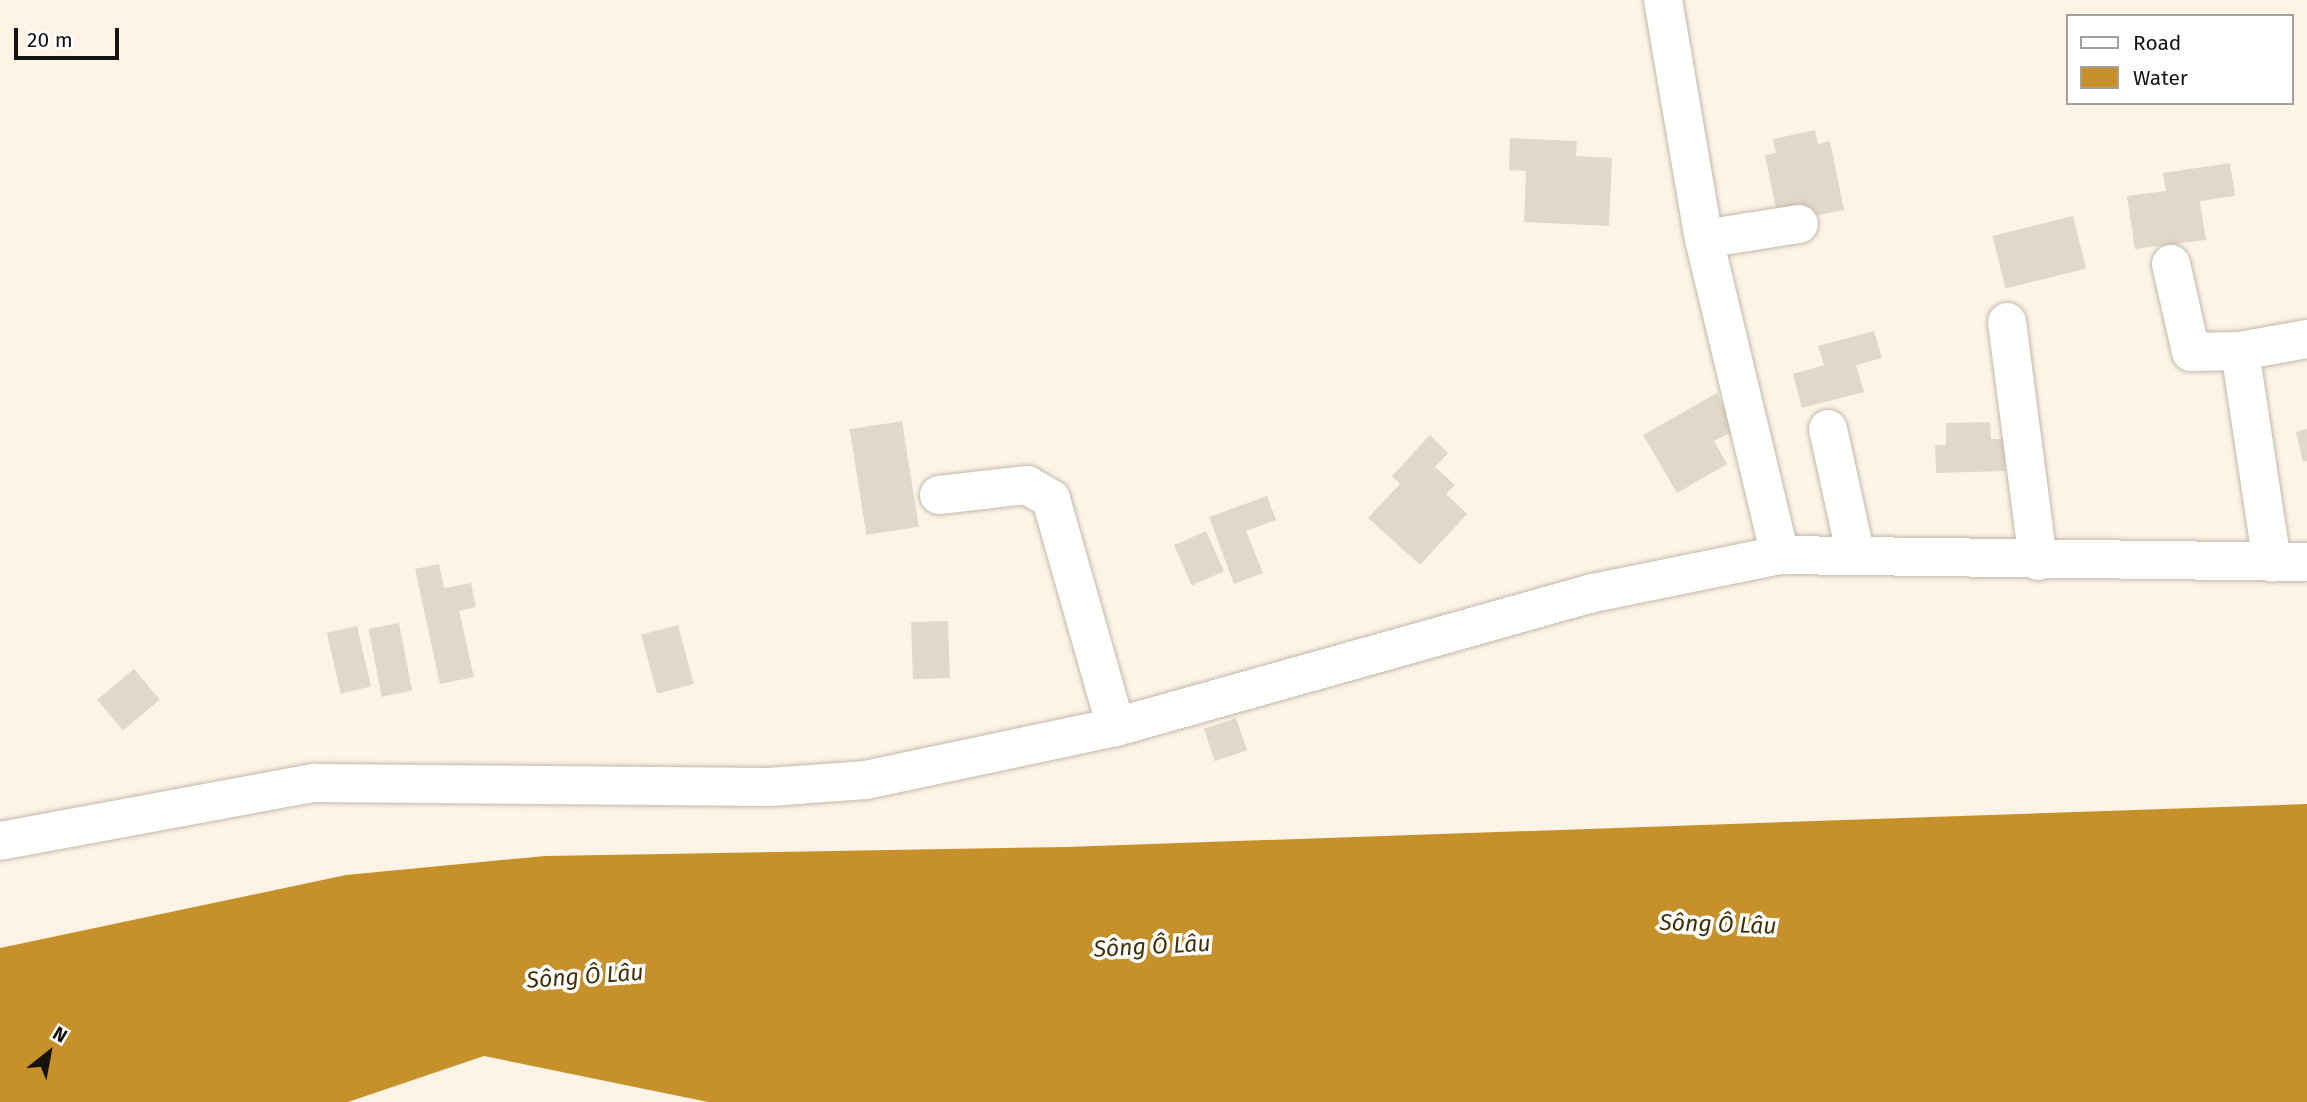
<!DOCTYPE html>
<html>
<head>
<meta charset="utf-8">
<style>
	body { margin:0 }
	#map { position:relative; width:2307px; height:1102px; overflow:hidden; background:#fdf4e6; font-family:"Fira Sans",sans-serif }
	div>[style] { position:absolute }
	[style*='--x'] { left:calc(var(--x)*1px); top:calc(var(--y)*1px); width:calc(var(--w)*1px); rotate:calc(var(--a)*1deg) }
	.water>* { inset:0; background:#c6912b }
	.building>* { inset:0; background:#e1d8ca; transform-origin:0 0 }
	.roads { filter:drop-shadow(0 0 2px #c2b9ac) drop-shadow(0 0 2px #c2b9ac) }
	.minor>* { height:38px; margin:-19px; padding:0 19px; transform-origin:19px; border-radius:19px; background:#fff }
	span { translate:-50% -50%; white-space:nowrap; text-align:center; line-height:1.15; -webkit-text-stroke:7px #fff; paint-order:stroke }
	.water-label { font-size:23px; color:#432e03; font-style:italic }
	.legend { position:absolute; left:2066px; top:14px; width:228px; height:91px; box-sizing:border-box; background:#fff; border:2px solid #a2a19f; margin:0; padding:9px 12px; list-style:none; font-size:21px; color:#16130e }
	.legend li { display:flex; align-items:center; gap:14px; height:35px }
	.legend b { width:35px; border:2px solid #a2a19f }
	.north { position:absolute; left:14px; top:1018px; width:70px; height:70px; -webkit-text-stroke:5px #fff; paint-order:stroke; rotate:31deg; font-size:19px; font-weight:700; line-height:28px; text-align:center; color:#16130e }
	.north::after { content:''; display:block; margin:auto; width:24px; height:32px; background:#16130e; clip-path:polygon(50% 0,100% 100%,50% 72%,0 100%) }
	.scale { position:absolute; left:14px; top:28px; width:105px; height:32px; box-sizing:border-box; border:4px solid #16130e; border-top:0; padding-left:9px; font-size:21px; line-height:24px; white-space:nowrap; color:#16130e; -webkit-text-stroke:5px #fff; paint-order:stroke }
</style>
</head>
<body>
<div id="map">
	<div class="water">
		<i style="clip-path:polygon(2307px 804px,2307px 1102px,708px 1102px,484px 1056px,348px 1102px,0 1102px,0 948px,346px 875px,545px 856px,1066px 847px)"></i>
	</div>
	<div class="building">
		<i style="clip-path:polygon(1815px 130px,1818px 144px,1830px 141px,1844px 210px,1779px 223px,1765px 155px,1776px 153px,1773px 139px)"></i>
		<i style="clip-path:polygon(1510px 138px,1577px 141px,1576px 156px,1612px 158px,1609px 226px,1524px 222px,1526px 171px,1509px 170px)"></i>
		<i style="clip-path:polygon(2230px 163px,2235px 196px,2200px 201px,2206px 240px,2135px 249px,2127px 196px,2166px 191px,2163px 173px)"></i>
		<i style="left:2073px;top:216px;width:54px;height:83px;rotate:76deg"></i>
		<i style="clip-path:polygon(1874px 331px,1882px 358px,1856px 365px,1864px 392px,1802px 408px,1793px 374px,1824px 365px,1818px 346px)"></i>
		<i style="clip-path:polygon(1717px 393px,1737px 429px,1714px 441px,1727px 464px,1677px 493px,1643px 435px)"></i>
		<i style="left:902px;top:421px;width:107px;height:53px;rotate:81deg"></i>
		<i style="clip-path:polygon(1990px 422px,1991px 439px,2004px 439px,2005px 471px,1936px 473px,1935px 445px,1946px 445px,1946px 423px)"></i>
		<i style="clip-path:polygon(2307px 429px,2307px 461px,2303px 462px,2296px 432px)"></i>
		<i style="clip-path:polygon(1430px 435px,1448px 453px,1435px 467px,1455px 485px,1446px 494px,1467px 514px,1420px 565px,1368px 518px,1400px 484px,1392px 476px)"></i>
		<i style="clip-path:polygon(1267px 496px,1276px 520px,1246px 531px,1263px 573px,1234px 584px,1209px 517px)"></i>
		<i style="left:1206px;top:531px;width:44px;height:35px;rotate:66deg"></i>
		<i style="clip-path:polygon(439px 564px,444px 588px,471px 583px,476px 607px,459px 611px,474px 677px,440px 684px,415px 569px)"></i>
		<i style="left:948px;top:621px;width:57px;height:37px;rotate:88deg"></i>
		<i style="left:399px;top:623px;width:69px;height:31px;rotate:79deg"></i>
		<i style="left:678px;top:625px;width:61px;height:38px;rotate:75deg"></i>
		<i style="left:357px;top:626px;width:62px;height:31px;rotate:77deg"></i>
		<i style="left:134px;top:669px;width:40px;height:48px;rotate:50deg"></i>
		<i style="left:1236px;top:718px;width:34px;height:34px;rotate:71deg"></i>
	</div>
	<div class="roads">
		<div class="minor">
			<i style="--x:1663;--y:0;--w:242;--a:80.3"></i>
			<i style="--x:1704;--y:239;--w:325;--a:76.5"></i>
			<i style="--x:1704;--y:239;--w:96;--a:-9"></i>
			<i style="--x:2171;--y:264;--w:90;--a:77.2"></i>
			<i style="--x:2191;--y:352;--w:49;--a:-1.2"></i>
			<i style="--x:2240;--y:351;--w:214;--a:81.4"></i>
			<i style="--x:2007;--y:322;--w:241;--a:82.6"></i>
			<i style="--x:2240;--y:351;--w:68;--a:-10.2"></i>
			<i style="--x:1828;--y:429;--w:130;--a:77.6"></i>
			<i style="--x:939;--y:495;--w:89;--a:-6.5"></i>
			<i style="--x:1027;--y:485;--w:28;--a:30"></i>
			<i style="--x:1051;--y:499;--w:237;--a:74.1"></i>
			<i style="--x:0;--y:841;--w:319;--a:-10.5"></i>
			<i style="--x:314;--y:783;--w:455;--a:0.5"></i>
			<i style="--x:769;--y:787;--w:97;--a:-4.1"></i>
			<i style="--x:866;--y:780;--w:256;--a:-12"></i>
			<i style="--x:1116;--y:727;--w:495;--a:-15.7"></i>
			<i style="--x:1593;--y:593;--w:191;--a:-11.5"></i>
			<i style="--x:1780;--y:555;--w:527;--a:0.76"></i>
		</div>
	</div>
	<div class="water-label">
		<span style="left:1718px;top:924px;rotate:2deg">Sông Ô Lâu</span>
		<span style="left:1152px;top:946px;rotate:-3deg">Sông Ô Lâu</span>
		<span style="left:585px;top:976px;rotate:-4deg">Sông Ô Lâu</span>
	</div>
	<ul class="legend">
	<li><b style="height:9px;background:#fff"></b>Road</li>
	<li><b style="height:19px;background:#c6912b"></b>Water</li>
	</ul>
	<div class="north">N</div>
	<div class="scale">20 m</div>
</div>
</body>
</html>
